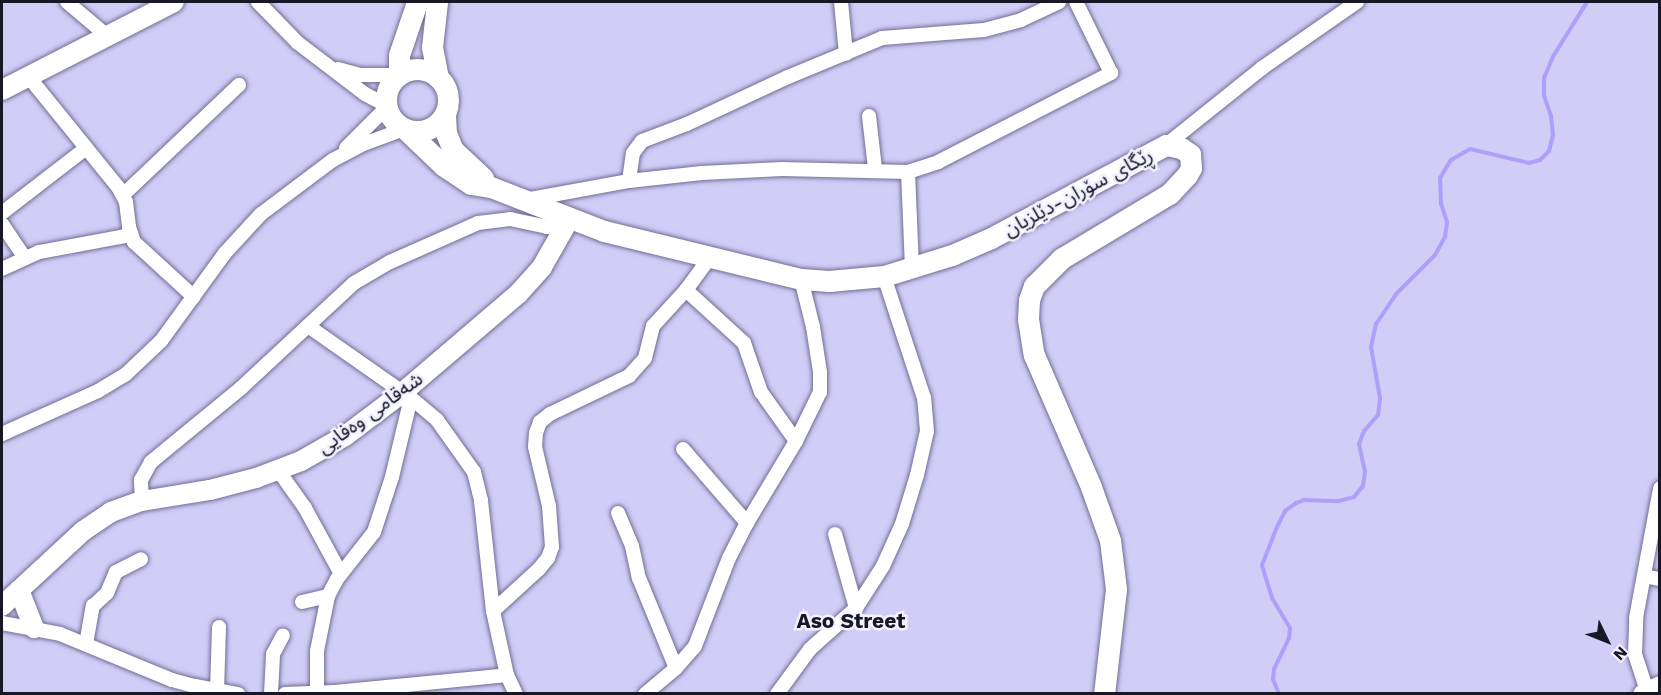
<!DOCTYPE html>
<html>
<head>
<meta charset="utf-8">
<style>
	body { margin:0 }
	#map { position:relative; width:1661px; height:695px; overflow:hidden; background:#d0cdf7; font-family:"Work Sans","Noto Sans Arabic",sans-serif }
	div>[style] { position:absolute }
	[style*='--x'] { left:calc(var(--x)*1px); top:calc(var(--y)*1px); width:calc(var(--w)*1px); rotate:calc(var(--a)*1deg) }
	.stream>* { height:4px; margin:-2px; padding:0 2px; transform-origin:2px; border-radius:2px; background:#aba0fa }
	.roads { filter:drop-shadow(0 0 2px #716e94) drop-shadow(0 0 2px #716e94) }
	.street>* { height:14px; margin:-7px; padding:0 7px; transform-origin:7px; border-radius:7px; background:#fff }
	.secondary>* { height:20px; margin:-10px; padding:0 10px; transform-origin:10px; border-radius:10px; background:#fff }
	.primary>* { height:21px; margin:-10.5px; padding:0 10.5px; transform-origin:10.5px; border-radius:10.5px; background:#fff }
	.primary>.ring { margin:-10.5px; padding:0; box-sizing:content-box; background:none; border:21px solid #fff; border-radius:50% }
	span { translate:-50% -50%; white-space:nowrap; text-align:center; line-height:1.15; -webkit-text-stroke:5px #f2f1ff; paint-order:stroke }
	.street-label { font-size:20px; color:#181726 }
	.neighbourhood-label { font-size:21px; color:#181726; font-weight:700 }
	.frame { position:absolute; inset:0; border:3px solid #181726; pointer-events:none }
	.north { position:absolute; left:1577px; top:611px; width:60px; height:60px; -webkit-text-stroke:4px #f2f1ff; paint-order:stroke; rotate:133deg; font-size:16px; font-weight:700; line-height:24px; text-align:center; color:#181726 }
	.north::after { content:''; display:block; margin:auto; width:21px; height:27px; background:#181726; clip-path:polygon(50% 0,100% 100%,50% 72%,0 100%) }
</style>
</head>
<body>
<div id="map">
	<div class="stream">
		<i style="--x:1279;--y:694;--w:16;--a:-112"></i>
		<i style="--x:1273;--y:679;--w:10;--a:-84"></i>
		<i style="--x:1274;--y:669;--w:34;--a:-64"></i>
		<i style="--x:1289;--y:638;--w:10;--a:-84"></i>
		<i style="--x:1290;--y:628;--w:35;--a:-121"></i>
		<i style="--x:1272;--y:598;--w:34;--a:-107"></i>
		<i style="--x:1262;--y:565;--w:41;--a:-68.5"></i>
		<i style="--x:1277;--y:527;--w:18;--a:-63"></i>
		<i style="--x:1285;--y:511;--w:14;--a:-36"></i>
		<i style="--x:1296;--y:503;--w:9;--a:-21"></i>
		<i style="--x:1304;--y:500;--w:35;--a:2"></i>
		<i style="--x:1339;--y:501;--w:16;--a:-15"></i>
		<i style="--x:1354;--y:497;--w:14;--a:-51"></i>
		<i style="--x:1363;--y:486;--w:14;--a:-82"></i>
		<i style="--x:1365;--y:472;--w:29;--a:-102"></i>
		<i style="--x:1359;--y:444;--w:14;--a:-69"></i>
		<i style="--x:1364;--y:431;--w:21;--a:-49"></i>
		<i style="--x:1378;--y:415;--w:17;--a:-83"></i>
		<i style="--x:1380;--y:398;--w:52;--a:-100"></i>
		<i style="--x:1371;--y:347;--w:24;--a:-78"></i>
		<i style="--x:1376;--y:324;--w:36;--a:-56"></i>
		<i style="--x:1396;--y:294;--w:55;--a:-45"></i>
		<i style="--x:1435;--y:255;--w:21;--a:-61"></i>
		<i style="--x:1445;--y:237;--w:15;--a:-82"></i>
		<i style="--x:1447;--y:222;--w:19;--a:-108"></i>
		<i style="--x:1441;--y:204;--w:26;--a:-92"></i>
		<i style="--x:1440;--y:178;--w:21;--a:-59"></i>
		<i style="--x:1451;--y:160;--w:22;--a:-30"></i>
		<i style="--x:1470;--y:149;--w:61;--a:13.3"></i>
		<i style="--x:1529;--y:163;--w:11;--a:-15"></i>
		<i style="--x:1540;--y:160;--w:13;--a:-45"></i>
		<i style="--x:1549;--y:151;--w:16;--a:-76"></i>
		<i style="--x:1553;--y:135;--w:19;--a:-96"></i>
		<i style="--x:1551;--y:116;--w:21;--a:-109"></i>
		<i style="--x:1544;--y:96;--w:18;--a:-90"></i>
		<i style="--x:1544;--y:78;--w:25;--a:-67"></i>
		<i style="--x:1554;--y:55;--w:62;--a:-58.1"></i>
	</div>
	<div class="roads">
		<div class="street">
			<i style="--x:67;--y:2;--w:51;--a:40.2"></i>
			<i style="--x:258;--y:2;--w:57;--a:45.7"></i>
			<i style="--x:298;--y:43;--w:84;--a:37.3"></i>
			<i style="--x:365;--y:94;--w:24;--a:28"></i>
			<i style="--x:841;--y:2;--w:52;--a:84.5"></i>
			<i style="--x:338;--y:69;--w:24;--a:15"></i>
			<i style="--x:361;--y:75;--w:37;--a:0"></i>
			<i style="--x:28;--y:76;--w:143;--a:51"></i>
			<i style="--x:118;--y:187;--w:17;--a:62"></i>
			<i style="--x:126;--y:202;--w:25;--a:83"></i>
			<i style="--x:129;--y:227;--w:16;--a:72"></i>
			<i style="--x:134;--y:242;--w:81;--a:42.5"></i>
			<i style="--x:869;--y:116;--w:53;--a:83.5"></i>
			<i style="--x:1166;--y:145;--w:123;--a:-38.7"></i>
			<i style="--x:1262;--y:68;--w:116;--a:-34.8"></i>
			<i style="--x:346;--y:148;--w:58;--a:-45"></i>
			<i style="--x:908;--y:172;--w:96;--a:87.6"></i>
			<i style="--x:629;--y:181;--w:28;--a:-82"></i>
			<i style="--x:633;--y:153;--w:15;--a:-53"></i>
			<i style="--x:642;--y:141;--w:48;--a:-20.7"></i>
			<i style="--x:687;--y:124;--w:111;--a:-25"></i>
			<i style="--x:788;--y:77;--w:102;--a:-22.5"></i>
			<i style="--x:882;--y:38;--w:102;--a:-4.5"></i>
			<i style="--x:984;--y:30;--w:38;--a:-15"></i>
			<i style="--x:1021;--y:20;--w:42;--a:-25.3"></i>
			<i style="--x:123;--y:195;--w:160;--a:-43.5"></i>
			<i style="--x:525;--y:200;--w:106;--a:-10.4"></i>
			<i style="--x:629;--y:181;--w:73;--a:-6.3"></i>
			<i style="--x:702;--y:173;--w:80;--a:-2.9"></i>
			<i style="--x:782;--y:169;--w:126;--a:1.4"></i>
			<i style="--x:908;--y:172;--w:32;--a:-18"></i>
			<i style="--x:938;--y:162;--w:195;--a:-27.2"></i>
			<i style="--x:1111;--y:73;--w:79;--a:-116.2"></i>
			<i style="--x:2;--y:213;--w:106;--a:-37.7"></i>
			<i style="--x:2;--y:224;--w:40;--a:56"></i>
			<i style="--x:2;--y:269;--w:41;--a:-24.7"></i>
			<i style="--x:39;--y:252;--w:94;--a:-10.5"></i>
			<i style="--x:686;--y:290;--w:79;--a:42.4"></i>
			<i style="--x:744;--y:343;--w:52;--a:70.9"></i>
			<i style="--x:761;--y:392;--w:60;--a:54.5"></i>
			<i style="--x:308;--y:326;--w:126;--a:35"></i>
			<i style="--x:411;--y:398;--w:34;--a:40"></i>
			<i style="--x:437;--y:420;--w:64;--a:54.6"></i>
			<i style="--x:474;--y:472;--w:30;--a:76"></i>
			<i style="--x:481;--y:501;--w:111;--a:83.8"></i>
			<i style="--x:493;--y:611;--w:66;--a:77.7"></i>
			<i style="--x:507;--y:675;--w:21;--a:65"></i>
			<i style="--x:2;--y:434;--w:105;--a:-24.1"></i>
			<i style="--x:98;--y:391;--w:31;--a:-31"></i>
			<i style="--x:125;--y:375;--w:50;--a:-43.4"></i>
			<i style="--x:161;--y:341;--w:109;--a:-54"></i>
			<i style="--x:225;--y:253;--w:53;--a:-47.3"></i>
			<i style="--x:261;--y:214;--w:90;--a:-36.9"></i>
			<i style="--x:333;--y:160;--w:32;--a:-28"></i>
			<i style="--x:361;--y:145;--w:46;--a:-20.4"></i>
			<i style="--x:683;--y:449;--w:98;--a:49.1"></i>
			<i style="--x:278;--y:470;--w:47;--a:54.6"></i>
			<i style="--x:305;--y:508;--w:75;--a:61.4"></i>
			<i style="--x:142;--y:501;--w:21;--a:-93"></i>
			<i style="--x:141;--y:480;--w:21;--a:-61"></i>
			<i style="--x:151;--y:462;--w:117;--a:-39.4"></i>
			<i style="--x:241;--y:388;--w:154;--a:-42.9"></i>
			<i style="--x:354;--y:283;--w:42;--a:-30.3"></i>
			<i style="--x:390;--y:262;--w:96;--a:-23.9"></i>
			<i style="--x:478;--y:223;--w:32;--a:-7"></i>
			<i style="--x:510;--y:219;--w:38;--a:12"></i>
			<i style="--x:547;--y:227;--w:9;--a:-13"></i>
			<i style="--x:556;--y:225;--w:13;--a:-45"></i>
			<i style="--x:618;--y:513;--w:36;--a:67"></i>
			<i style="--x:632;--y:546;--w:33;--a:78"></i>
			<i style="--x:639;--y:578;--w:97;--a:67.7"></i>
			<i style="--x:835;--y:534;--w:77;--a:74.2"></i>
			<i style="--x:1644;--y:576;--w:16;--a:11"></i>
			<i style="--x:302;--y:602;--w:27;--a:-13"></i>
			<i style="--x:493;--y:611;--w:62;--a:-42.4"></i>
			<i style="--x:539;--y:569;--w:14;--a:-51"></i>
			<i style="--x:548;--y:558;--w:12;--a:-70"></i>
			<i style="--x:552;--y:547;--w:41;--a:-94.2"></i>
			<i style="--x:549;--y:506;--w:61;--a:-103.3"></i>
			<i style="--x:535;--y:447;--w:14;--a:-86"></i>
			<i style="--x:536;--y:433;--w:12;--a:-70"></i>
			<i style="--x:540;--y:422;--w:13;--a:-39"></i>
			<i style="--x:550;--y:414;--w:88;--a:-25.7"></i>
			<i style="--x:629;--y:376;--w:24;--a:-48"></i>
			<i style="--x:645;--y:358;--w:33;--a:-76"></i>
			<i style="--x:653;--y:326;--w:49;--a:-47.5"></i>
			<i style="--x:686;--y:290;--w:42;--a:-53.7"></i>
			<i style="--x:2;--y:623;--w:59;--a:10.7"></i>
			<i style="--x:60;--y:634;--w:121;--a:22.3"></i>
			<i style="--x:172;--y:680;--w:24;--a:15"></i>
			<i style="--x:195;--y:686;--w:44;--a:10.5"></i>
			<i style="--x:86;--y:644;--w:39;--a:-80"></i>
			<i style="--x:93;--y:606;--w:19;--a:-43"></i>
			<i style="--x:107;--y:593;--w:23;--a:-67"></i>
			<i style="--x:116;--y:572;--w:28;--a:-27"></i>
			<i style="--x:217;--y:691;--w:64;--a:-88.2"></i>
			<i style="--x:1647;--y:691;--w:38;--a:-108"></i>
			<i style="--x:1635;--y:655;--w:37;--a:-88"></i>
			<i style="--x:1636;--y:618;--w:132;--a:-79.5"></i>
			<i style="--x:317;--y:692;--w:41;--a:-90"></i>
			<i style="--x:317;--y:651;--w:56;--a:-78.7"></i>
			<i style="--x:328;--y:596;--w:19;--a:-62"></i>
			<i style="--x:337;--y:579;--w:60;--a:-51.8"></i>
			<i style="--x:374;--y:532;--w:58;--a:-71.9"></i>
			<i style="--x:392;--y:477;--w:81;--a:-76.5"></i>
			<i style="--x:271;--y:694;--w:40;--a:-87.1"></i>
			<i style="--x:273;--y:654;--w:21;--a:-62"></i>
			<i style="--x:285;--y:694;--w:50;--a:-2.3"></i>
			<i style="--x:335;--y:692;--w:173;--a:-5.6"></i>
			<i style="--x:645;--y:694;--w:40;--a:-40"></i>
			<i style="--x:676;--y:668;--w:29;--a:-49"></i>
			<i style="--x:695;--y:646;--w:94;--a:-68.9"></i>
			<i style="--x:729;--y:558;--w:39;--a:-63"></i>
			<i style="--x:747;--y:523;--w:96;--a:-59.1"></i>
			<i style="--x:796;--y:441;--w:55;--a:-63.9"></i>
			<i style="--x:820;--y:392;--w:20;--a:-90"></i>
			<i style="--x:820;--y:372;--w:46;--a:-98.8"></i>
			<i style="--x:813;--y:327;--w:49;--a:-104"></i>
			<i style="--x:777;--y:694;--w:56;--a:-53.7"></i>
			<i style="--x:810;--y:649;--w:62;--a:-41.7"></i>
			<i style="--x:856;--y:608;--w:50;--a:-57.3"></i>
			<i style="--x:883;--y:566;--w:46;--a:-65.7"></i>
			<i style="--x:902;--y:524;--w:51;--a:-73"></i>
			<i style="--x:917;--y:475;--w:45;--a:-77.2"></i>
			<i style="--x:927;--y:431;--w:33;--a:-95"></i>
			<i style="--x:924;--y:398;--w:128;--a:-108.2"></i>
		</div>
		<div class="secondary">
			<i style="--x:2;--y:90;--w:193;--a:-27.1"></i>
			<i style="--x:19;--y:590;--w:41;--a:68.5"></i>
			<i style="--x:2;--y:606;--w:110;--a:-42.8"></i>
			<i style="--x:83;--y:531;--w:34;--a:-34"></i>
			<i style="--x:111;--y:512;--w:33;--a:-20"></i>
			<i style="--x:142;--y:501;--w:69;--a:-9.2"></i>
			<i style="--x:210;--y:490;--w:48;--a:-14.6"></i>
			<i style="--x:256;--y:478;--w:48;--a:-20.7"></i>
			<i style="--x:301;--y:461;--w:51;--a:-29.6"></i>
			<i style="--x:345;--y:436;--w:71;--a:-37"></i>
			<i style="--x:402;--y:393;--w:153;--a:-40.5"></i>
			<i style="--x:518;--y:294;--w:36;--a:-48"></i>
			<i style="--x:542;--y:267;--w:56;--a:-60.3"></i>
		</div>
		<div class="primary">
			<i style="--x:437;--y:2;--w:45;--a:96.3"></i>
			<i style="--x:432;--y:47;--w:31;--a:79"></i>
			<i class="ring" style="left:386px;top:69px;width:41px;height:41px"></i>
			<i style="--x:399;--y:75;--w:20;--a:-90"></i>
			<i style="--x:399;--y:55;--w:56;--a:-71.2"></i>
			<i style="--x:445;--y:115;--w:18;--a:87"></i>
			<i style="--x:446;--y:133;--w:18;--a:68"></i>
			<i style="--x:453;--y:150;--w:41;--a:43"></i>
			<i style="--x:406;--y:130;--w:52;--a:43.5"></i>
			<i style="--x:444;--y:166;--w:32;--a:34"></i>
			<i style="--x:471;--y:184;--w:20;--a:9"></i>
			<i style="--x:491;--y:187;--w:121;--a:21.3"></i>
			<i style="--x:604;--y:231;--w:203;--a:13.7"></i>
			<i style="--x:801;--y:279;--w:28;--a:4"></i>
			<i style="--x:829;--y:281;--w:55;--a:-5.2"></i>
			<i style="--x:884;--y:276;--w:71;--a:-17.2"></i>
			<i style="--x:952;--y:255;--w:43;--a:-23.6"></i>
			<i style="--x:991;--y:238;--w:198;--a:-28"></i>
			<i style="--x:1166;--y:145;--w:15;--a:11"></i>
			<i style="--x:1181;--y:148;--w:11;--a:34"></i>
			<i style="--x:1190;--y:154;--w:14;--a:86"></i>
			<i style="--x:1191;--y:168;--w:8;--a:120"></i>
			<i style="--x:1187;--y:175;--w:26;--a:133"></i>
			<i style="--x:1169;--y:194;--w:125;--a:149.1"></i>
			<i style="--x:1062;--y:258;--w:40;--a:135"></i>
			<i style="--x:1034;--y:286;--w:15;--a:110"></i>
			<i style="--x:1029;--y:300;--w:19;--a:93"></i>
			<i style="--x:1028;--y:319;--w:36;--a:81"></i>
			<i style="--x:1034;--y:355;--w:144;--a:66.6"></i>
			<i style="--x:1091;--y:487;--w:56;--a:70.3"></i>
			<i style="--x:1110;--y:540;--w:49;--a:83"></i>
			<i style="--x:1116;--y:589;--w:106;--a:96.5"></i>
			<i style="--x:1643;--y:694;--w:19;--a:-25"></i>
		</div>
	</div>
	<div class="street-label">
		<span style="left:1078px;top:192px;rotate:-28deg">ڕێگای سۆران-دێلزیان</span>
		<span style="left:370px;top:413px;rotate:-36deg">شەقامی وەفایی</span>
	</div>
	<div class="neighbourhood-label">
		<span style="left:851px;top:621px">Aso Street</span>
	</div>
	<div class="frame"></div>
	<div class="north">N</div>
</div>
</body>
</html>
